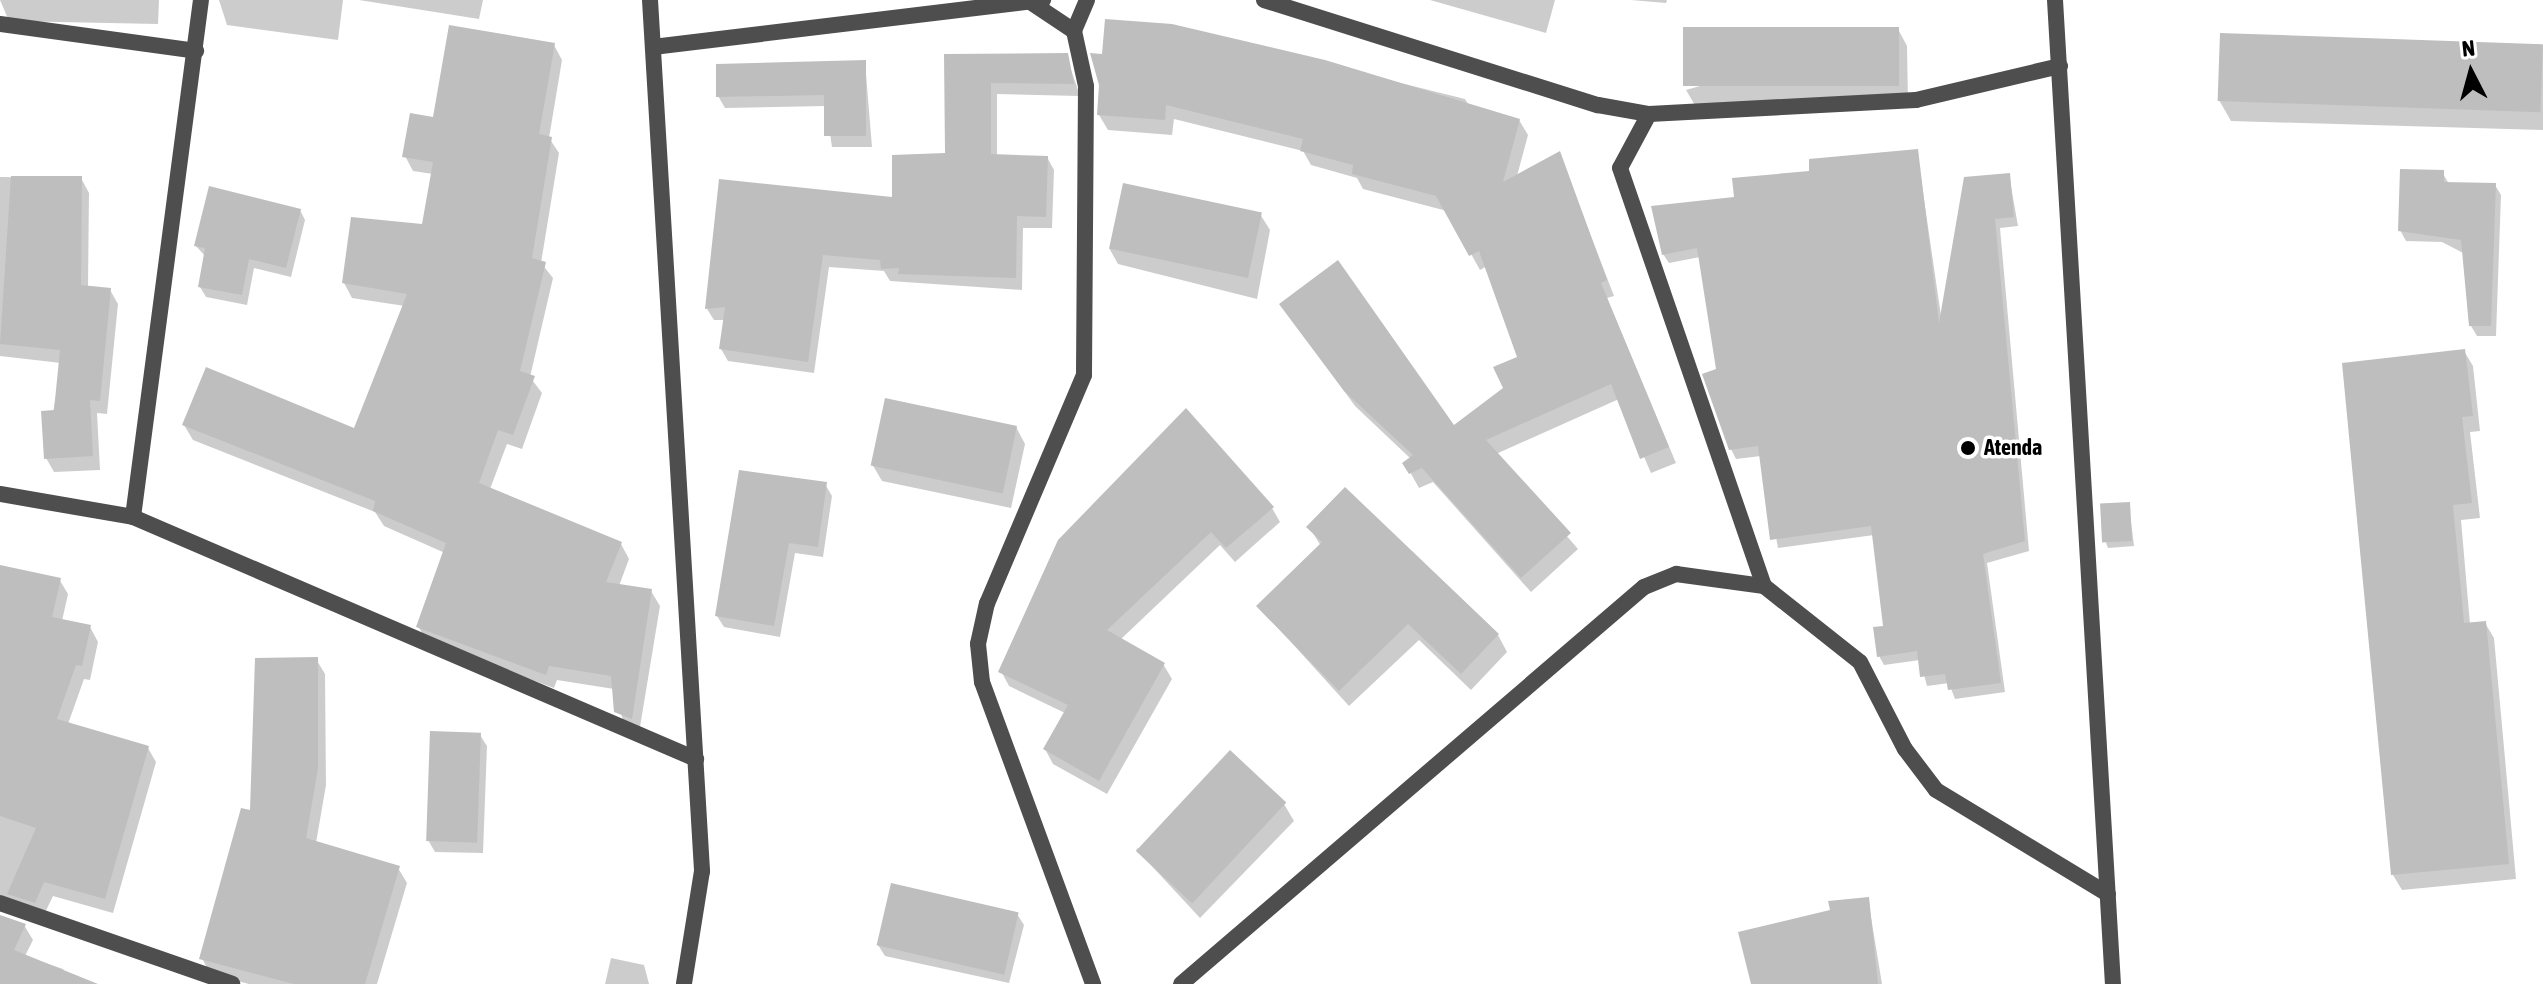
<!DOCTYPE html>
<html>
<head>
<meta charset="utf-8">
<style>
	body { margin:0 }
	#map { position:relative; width:2543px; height:984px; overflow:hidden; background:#fff; font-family:"Asap Condensed",sans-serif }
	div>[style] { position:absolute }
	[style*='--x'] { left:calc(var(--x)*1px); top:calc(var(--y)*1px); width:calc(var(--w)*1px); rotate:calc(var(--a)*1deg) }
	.shadow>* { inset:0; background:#0003 }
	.building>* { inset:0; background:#bebebe; transform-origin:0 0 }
	.minor>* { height:16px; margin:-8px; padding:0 8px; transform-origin:8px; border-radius:8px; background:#4e4e4e }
	.dots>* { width:22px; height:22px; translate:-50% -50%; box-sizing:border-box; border:4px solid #fff; border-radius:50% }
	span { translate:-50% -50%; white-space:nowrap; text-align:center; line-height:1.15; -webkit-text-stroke:7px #fff; paint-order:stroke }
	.poi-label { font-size:22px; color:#000; font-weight:700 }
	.left { translate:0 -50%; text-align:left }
	.north { position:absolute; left:2431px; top:32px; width:80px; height:80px; -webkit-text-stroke:6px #fff; paint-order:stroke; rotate:354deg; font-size:22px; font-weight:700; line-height:32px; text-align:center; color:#000 }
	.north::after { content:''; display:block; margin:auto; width:28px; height:36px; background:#000; clip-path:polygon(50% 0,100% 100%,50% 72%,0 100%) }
</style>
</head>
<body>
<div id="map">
	<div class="shadow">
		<i style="clip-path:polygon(0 0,159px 0,158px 24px,9px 21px)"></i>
		<i style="clip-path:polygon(219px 0,343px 0,338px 40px,227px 25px)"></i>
		<i style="clip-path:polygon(359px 0,483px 0,479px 19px)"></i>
		<i style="clip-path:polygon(1430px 0,1555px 0,1546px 33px)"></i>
		<i style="clip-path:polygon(1631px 0,1667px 0,1666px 3px)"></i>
		<i style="clip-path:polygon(1172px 26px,1465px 99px,1470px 107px,1519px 120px,1528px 135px,1517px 176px,1559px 153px,1614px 296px,1607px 298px,1676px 463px,1651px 473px,1619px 399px,1496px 454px,1578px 549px,1531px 592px,1433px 482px,1419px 488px,1405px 463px,1411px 459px,1355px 406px,1282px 305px,1453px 428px,1505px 389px,1520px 358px,1487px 266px,1480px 270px,1447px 211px,1363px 189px,1357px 178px,1311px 165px,1303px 151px,1174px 119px,1172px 135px,1108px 130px,1099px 115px,1104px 56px)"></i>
		<i style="clip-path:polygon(1898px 29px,1907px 46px,1908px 103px,1696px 107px,1686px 90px)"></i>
		<i style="clip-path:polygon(2543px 44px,2543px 130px,2231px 121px,2219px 100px)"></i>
		<i style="clip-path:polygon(554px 45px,562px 60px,549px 138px,559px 153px,541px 263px,553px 278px,530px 377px,542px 393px,522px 449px,507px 444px,490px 489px,621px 544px,629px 559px,619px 586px,651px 591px,660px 606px,639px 733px,625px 727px,614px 689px,557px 680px,554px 688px,427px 641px,418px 626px,445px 553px,384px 526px,375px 512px,193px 440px,184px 425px,356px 430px,405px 306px,352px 298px,344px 283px,424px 227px,433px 174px,413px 171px,405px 156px,434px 119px)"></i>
		<i style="clip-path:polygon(1066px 55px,1080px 96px,997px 94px,997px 156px,1047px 157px,1054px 170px,1052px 228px,1023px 228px,1022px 290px,890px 281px,884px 271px,829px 267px,814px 373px,728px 361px,721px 349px,725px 320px,714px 320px,707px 309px,894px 199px,947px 155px,946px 56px)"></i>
		<i style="clip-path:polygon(865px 62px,872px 147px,832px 147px,826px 106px,725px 108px,718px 96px)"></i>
		<i style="clip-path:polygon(1917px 151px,1941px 316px,2009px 175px,2018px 226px,2000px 228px,2029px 551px,1987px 563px,2005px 692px,1955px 699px,1949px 683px,1927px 686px,1920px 660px,1884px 665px,1879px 656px,1885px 628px,1874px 535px,1778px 548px,1761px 456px,1736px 459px,1731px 449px,1700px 257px,1669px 263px,1663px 254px,1736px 199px,1811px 173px)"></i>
		<i style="clip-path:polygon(2442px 172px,2449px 184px,2495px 185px,2501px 195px,2496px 336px,2477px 336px,2471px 326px,2467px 255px,2442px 242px,2406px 241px,2400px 230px)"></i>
		<i style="clip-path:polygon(0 177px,81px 178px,89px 193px,88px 288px,110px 290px,118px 304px,107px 414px,97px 413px,100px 470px,54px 472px,46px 458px,61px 363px,0 356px)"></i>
		<i style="clip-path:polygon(300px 210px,305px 220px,291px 277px,254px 268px,247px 305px,206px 297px,200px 287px,205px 256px,196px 246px)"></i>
		<i style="clip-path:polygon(1260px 214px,1270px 230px,1257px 299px,1118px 264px,1109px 248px)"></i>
		<i style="clip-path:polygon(2464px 351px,2473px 366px,2480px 431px,2470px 432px,2480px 518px,2461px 520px,2470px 624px,2485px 623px,2494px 638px,2516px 879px,2402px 890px,2393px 875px)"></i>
		<i style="clip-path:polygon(1016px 427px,1025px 444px,1011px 508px,882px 481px,872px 464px)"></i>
		<i style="clip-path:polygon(825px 484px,832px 496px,823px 557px,795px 553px,780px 637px,724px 627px,717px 616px)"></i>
		<i style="clip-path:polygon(2129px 505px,2134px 546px,2108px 548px,2106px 543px)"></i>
		<i style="clip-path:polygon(1272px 508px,1280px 522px,1235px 562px,1220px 545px,1120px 640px,1163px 664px,1172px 679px,1107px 794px,1053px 764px,1045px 749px,1065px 713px,1009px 686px,1001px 671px,1060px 541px)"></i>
		<i style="clip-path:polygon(1309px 527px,1498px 635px,1507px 652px,1471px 690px,1419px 640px,1349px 706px,1259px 607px,1321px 546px)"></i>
		<i style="clip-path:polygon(0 567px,59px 579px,68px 594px,62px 621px,90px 627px,98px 642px,90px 680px,84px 679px,68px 724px,148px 748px,156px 762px,113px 913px,53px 896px,43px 917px,12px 906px,0 912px)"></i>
		<i style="clip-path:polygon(316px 659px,325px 674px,326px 785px,316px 843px,398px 868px,407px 883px,377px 984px,249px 984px,210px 974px,202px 958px)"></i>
		<i style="clip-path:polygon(480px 735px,487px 746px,483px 853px,435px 852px,428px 840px)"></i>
		<i style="clip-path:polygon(1284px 804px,1294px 821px,1200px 918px,1136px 849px)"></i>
		<i style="clip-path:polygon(1868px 899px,1882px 984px,1754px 984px,1832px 911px)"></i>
		<i style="clip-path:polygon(1017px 914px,1024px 925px,1009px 983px,885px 956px,878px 945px)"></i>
		<i style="clip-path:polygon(0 916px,24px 925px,33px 940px,25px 956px,63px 969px,72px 984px,0 984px)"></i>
		<i style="clip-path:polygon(611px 958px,644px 965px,649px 984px,605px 984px)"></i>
	</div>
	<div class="building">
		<i style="clip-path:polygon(1105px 19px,1172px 24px,1325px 60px,1520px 119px,1503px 182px,1560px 151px,1607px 280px,1601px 283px,1669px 447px,1640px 459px,1611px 384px,1486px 440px,1571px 533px,1521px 578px,1422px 468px,1409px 474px,1402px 463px,1413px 455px,1344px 391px,1279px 304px,1338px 260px,1454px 425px,1503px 388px,1493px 367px,1517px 357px,1479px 251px,1469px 256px,1436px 196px,1352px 174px,1353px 165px,1300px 151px,1303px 139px,1166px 105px,1165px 120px,1097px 115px,1099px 85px,1090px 53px,1102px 54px)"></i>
		<i style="clip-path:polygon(449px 25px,555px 43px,539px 134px,552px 137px,532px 258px,546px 262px,520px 371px,535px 376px,513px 435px,498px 430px,479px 483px,622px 542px,606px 582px,652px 589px,632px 719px,614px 712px,611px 676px,549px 666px,546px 675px,416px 627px,446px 543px,373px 511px,375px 501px,182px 425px,206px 367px,354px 428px,407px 294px,342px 283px,351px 217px,422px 224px,433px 162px,402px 157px,410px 113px,433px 117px)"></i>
		<i style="left:1899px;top:27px;width:59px;height:216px;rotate:90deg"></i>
		<i style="left:2220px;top:33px;width:323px;height:68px;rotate:2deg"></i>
		<i style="clip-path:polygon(1068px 53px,1074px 84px,991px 83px,991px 154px,1048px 156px,1046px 217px,1017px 216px,1016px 278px,898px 274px,899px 268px,881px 269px,880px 260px,823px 255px,808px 362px,719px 349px,725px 307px,705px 309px,719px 179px,892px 197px,892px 155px,945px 153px,944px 54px)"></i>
		<i style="clip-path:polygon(866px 60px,866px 136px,824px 136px,824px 95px,716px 97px,716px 64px)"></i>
		<i style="clip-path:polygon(1918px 149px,1939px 323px,1964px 177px,2010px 173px,2014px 217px,1995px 219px,2025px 541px,1983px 554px,2001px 683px,1948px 690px,1945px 674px,1920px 677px,1917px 651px,1877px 657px,1873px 627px,1883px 626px,1871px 526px,1770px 540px,1758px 446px,1729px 450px,1702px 374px,1716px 369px,1697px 248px,1662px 255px,1651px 206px,1734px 197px,1732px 178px,1809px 171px,1809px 159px)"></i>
		<i style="clip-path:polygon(2400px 169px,2444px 170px,2444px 182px,2496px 183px,2491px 326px,2469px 326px,2461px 240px,2398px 231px)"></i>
		<i style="clip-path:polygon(11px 176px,82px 176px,81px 285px,111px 288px,100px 401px,90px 400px,93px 456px,44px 459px,41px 411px,54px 410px,60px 350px,0 344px)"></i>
		<i style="left:1123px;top:183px;width:142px;height:67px;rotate:12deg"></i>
		<i style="clip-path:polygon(209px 186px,301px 209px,286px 268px,249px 259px,242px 295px,198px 287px,205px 248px,194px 246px)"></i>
		<i style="clip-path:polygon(2465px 349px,2473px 416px,2462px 417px,2472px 503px,2453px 505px,2464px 623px,2486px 621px,2509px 864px,2391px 875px,2342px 363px)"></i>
		<i style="left:885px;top:398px;width:135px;height:69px;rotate:12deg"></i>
		<i style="clip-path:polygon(1186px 408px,1274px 507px,1226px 548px,1211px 532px,1107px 630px,1165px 663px,1099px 781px,1043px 749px,1068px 705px,998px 672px,1058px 540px)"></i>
		<i style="clip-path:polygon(739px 470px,827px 482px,818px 547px,789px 543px,774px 626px,715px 616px)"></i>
		<i style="clip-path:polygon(1345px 487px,1499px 634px,1461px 674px,1408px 624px,1339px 691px,1256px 606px,1322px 542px,1306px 527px)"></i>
		<i style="left:2130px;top:502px;width:39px;height:30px;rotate:87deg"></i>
		<i style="clip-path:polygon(0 565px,61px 578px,52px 617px,91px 625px,82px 666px,76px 665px,57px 719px,149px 746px,105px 899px,44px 882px,35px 903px,7px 894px,36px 828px,0 816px)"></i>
		<i style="clip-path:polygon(318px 657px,318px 768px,306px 838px,400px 866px,365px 984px,294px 984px,199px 959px,241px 808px,250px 810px,255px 658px)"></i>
		<i style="left:430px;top:731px;width:51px;height:110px;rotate:2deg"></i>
		<i style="left:1230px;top:750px;width:77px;height:138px;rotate:43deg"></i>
		<i style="left:891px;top:883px;width:131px;height:64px;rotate:13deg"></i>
		<i style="clip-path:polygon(1869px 897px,1878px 984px,1751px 984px,1738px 932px,1830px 910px,1828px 901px)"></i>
		<i style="clip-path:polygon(0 915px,26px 924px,14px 950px,98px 984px,0 984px)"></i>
	</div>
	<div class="minor">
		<i style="--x:650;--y:0;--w:873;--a:86.58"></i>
		<i style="--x:702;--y:871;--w:114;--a:99.1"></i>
		<i style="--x:1087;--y:0;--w:34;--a:113"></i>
		<i style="--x:1074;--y:31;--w:56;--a:77.7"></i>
		<i style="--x:1086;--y:86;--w:289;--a:90.4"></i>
		<i style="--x:1084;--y:375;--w:248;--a:113"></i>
		<i style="--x:987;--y:603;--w:42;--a:102.4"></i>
		<i style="--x:978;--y:644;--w:38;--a:84"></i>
		<i style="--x:982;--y:682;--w:322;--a:69.8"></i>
		<i style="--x:1264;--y:0;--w:350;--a:17.5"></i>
		<i style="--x:1598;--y:105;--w:52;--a:10"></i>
		<i style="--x:1649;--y:114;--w:267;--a:-3"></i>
		<i style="--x:1916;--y:100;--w:148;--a:-13.3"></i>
		<i style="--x:2055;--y:0;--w:986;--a:86.63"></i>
		<i style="--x:1032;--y:3;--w:50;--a:33.7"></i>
		<i style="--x:0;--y:24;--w:198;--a:7.8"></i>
		<i style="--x:653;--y:47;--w:393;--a:-6.9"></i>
		<i style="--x:1649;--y:114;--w:61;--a:118.2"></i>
		<i style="--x:1620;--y:168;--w:442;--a:71"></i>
		<i style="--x:0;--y:494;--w:135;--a:9.8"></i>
		<i style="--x:133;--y:517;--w:613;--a:23.26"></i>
		<i style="--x:133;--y:517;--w:521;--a:-82.51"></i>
		<i style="--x:0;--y:903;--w:246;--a:19.2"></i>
		<i style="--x:1181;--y:984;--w:610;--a:-40.61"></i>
		<i style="--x:1644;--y:587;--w:35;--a:-22"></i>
		<i style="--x:1676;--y:574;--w:89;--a:7.8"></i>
		<i style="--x:1764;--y:586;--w:122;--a:38.4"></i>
		<i style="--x:1860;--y:662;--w:98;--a:62.7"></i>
		<i style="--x:1905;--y:749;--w:51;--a:52.9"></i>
		<i style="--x:1936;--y:790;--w:201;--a:31.2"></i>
	</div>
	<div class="dots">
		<i style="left:1968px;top:448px;background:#000"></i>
	</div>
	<div class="poi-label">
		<span class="left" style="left:1984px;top:448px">Atenda</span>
	</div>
	<div class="north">N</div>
</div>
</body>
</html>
